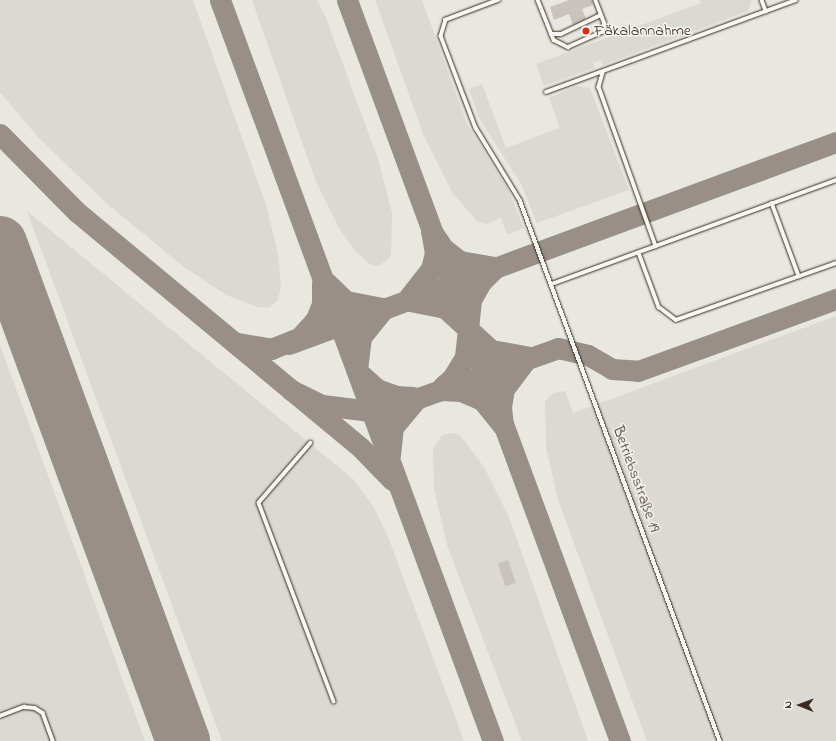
<!DOCTYPE html>
<html>
<head>
<meta charset="utf-8">
<style>
	body { margin:0 }
	#map { position:relative; width:836px; height:741px; overflow:hidden; background:#f6f6f2; font-family:"Indie Flower",sans-serif }
	div>[style] { position:absolute }
	[style*='--x'] { left:calc(var(--x)*1px); top:calc(var(--y)*1px); width:calc(var(--w)*1px); rotate:calc(var(--a)*1deg) }
	.built>* { inset:0; background:#e8e7e2; transform-origin:0 0 }
	.green>* { inset:0; background:#dad9d3 }
	.taxiway>* { height:21px; margin:-10.5px; padding:0 10.5px; transform-origin:10.5px; border-radius:10.5px; background:#989088 }
	.runway>* { height:54px; margin:-27px; padding:0 27px; transform-origin:27px; border-radius:27px; background:#989088 }
	.building>* { inset:0; background:#c8c3be; transform-origin:0 0 }
	.roads { filter:drop-shadow(0 0 1px #3b2a1e) drop-shadow(0 0 1px #3b2a1e) }
	.lane>* { height:3.5px; margin:-1.75px; padding:0 1.75px; transform-origin:1.75px; border-radius:1.75px; background:#f6f6f2 }
	.dots>* { width:11px; height:11px; translate:-50% -50%; box-sizing:border-box; border:2px solid #f6f6f2; border-radius:50% }
	span { translate:-50% -50%; white-space:nowrap; text-align:center; line-height:1.15; -webkit-text-stroke:3px #f6f6f2; paint-order:stroke }
	.poi-label { font-size:16px; color:#3b2a1e }
	.left { translate:0 -50%; text-align:left }
	.street-label { font-size:16px; color:#3b2a1e }
	.north { position:absolute; left:780px; top:685px; width:40px; height:40px; -webkit-text-stroke:3px #f6f6f2; paint-order:stroke; rotate:271deg; font-size:11px; font-weight:700; line-height:16px; text-align:center; color:#3b2a1e }
	.north::after { content:''; display:block; margin:auto; width:14px; height:18px; background:#3b2a1e; clip-path:polygon(50% 0,100% 100%,50% 72%,0 100%) }
</style>
</head>
<body>
<div id="map">
	<div class="built">
		<i style="left:0;top:0;width:836px;height:741px"></i>
	</div>
	<div class="green">
		<i style="clip-path:polygon(0 0,193px 0,267px 208px,278px 255px,281px 286px,278px 300px,269px 308px,258px 307px,226px 295px,184px 267px,106px 203px,37px 136px,0 92px)"></i>
		<i style="clip-path:polygon(252px 0,317px 0,326px 18px,378px 159px,392px 213px,391px 256px,379px 266px,369px 264px,356px 252px,340px 230px,316px 182px)"></i>
		<i style="clip-path:polygon(375px 0,422px 0,467px 124px,509px 191px,524px 228px,507px 235px,501px 218px,486px 224px,477px 221px,453px 194px,424px 136px)"></i>
		<i style="clip-path:polygon(700px 0,752px 0,748px 11px,603px 65px,601px 60px,593px 63px,595px 68px,544px 86px,536px 64px,701px 3px)"></i>
		<i style="clip-path:polygon(482px 84px,506px 148px,560px 128px,549px 98px,576px 86px,590px 88px,629px 190px,537px 223px,521px 184px,479px 118px,469px 89px)"></i>
		<i style="clip-path:polygon(27px 211px,353px 479px,373px 506px,387px 534px,464px 741px,222px 741px)"></i>
		<i style="clip-path:polygon(836px 316px,836px 741px,647px 741px,558px 500px,546px 447px,545px 401px,553px 393px,565px 391px,573px 413px)"></i>
		<i style="clip-path:polygon(0 345px,74px 546px,145px 741px,0 741px)"></i>
		<i style="clip-path:polygon(452px 433px,460px 435px,484px 467px,509px 517px,588px 741px,522px 741px,447px 545px,434px 488px,433px 448px,442px 435px)"></i>
	</div>
	<div class="taxiway">
		<i style="--x:220;--y:0;--w:790;--a:69.78"></i>
		<i style="--x:347;--y:0;--w:790;--a:69.78"></i>
		<i style="--x:0;--y:134;--w:110;--a:45.4"></i>
		<i style="--x:77;--y:212;--w:369;--a:39.7"></i>
		<i style="--x:361;--y:448;--w:45;--a:45.9"></i>
		<i style="--x:326;--y:282;--w:28;--a:44"></i>
		<i style="--x:346;--y:301;--w:37;--a:11"></i>
		<i style="--x:409;--y:297;--w:36;--a:-52"></i>
		<i style="--x:431;--y:269;--w:16;--a:-76"></i>
		<i style="--x:435;--y:253;--w:23;--a:-100"></i>
		<i style="--x:431;--y:230;--w:23;--a:56"></i>
		<i style="--x:444;--y:249;--w:20;--a:37"></i>
		<i style="--x:460;--y:261;--w:35;--a:10"></i>
		<i style="--x:410;--y:301;--w:36;--a:11"></i>
		<i style="--x:445;--y:308;--w:62;--a:42.4"></i>
		<i style="--x:491;--y:350;--w:36;--a:10"></i>
		<i style="--x:382;--y:311;--w:33;--a:129"></i>
		<i style="--x:361;--y:337;--w:34;--a:97"></i>
		<i style="--x:357;--y:371;--w:27;--a:42"></i>
		<i style="--x:377;--y:389;--w:20;--a:20"></i>
		<i style="--x:396;--y:396;--w:17;--a:3"></i>
		<i style="--x:238;--y:343;--w:34;--a:10"></i>
		<i style="--x:271;--y:349;--w:31;--a:-22"></i>
		<i style="--x:300;--y:337;--w:24;--a:-48"></i>
		<i style="--x:316;--y:319;--w:16;--a:-68"></i>
		<i style="--x:322;--y:304;--w:21;--a:-90"></i>
		<i style="--x:289;--y:344;--w:583;--a:-20.27"></i>
		<i style="--x:442;--y:387;--w:15;--a:-42"></i>
		<i style="--x:453;--y:377;--w:23;--a:-59"></i>
		<i style="--x:465;--y:357;--w:57;--a:-84"></i>
		<i style="--x:471;--y:300;--w:21;--a:-61"></i>
		<i style="--x:481;--y:282;--w:18;--a:-45"></i>
		<i style="--x:291;--y:390;--w:34;--a:26"></i>
		<i style="--x:322;--y:405;--w:49;--a:7"></i>
		<i style="--x:371;--y:411;--w:29;--a:-12"></i>
		<i style="--x:399;--y:405;--w:169;--a:-19.7"></i>
		<i style="--x:558;--y:348;--w:31;--a:13"></i>
		<i style="--x:588;--y:355;--w:28;--a:30"></i>
		<i style="--x:612;--y:369;--w:26;--a:4"></i>
		<i style="--x:638;--y:371;--w:211;--a:-20"></i>
		<i style="--x:441;--y:390;--w:20;--a:3"></i>
		<i style="--x:461;--y:391;--w:23;--a:23"></i>
		<i style="--x:482;--y:400;--w:33;--a:51"></i>
		<i style="--x:503;--y:426;--w:19;--a:-96"></i>
		<i style="--x:501;--y:407;--w:18;--a:-81"></i>
		<i style="--x:504;--y:389;--w:36;--a:-53"></i>
		<i style="--x:390;--y:455;--w:28;--a:-84"></i>
		<i style="--x:393;--y:427;--w:35;--a:-50"></i>
	</div>
	<div class="runway">
		<i style="--x:0;--y:243;--w:531;--a:69.82"></i>
	</div>
	<div class="building">
		<i style="clip-path:polygon(569px 0,592px 0,593px 5px,582px 9px,586px 19px,573px 25px,569px 14px,554px 20px,550px 7px)"></i>
		<i style="left:588px;top:25px;width:9px;height:8px;rotate:69deg"></i>
		<i style="left:508px;top:560px;width:24px;height:11px;rotate:71deg"></i>
	</div>
	<div class="roads">
		<div class="lane">
			<i style="--x:499;--y:0;--w:57;--a:159.3"></i>
			<i style="--x:446;--y:20;--w:17;--a:107"></i>
			<i style="--x:441;--y:36;--w:98;--a:69.2"></i>
			<i style="--x:476;--y:128;--w:84;--a:58.6"></i>
			<i style="--x:520;--y:200;--w:577;--a:69.71"></i>
			<i style="--x:538;--y:0;--w:43;--a:68.2"></i>
			<i style="--x:554;--y:40;--w:16;--a:27"></i>
			<i style="--x:568;--y:47;--w:37;--a:-24"></i>
			<i style="--x:602;--y:32;--w:9;--a:-77"></i>
			<i style="--x:604;--y:23;--w:25;--a:-111"></i>
			<i style="--x:762;--y:0;--w:12;--a:70"></i>
			<i style="--x:551;--y:34;--w:10;--a:0"></i>
			<i style="--x:561;--y:34;--w:44;--a:-25.4"></i>
			<i style="--x:603;--y:73;--w:15;--a:106"></i>
			<i style="--x:599;--y:87;--w:169;--a:70.3"></i>
			<i style="--x:546;--y:92;--w:266;--a:-20.2"></i>
			<i style="--x:772;--y:203;--w:78;--a:69.7"></i>
			<i style="--x:639;--y:253;--w:58;--a:69.7"></i>
			<i style="--x:659;--y:307;--w:21;--a:37"></i>
			<i style="--x:676;--y:320;--w:170;--a:-19.6"></i>
			<i style="--x:552;--y:284;--w:302;--a:-20.1"></i>
			<i style="--x:311;--y:443;--w:79;--a:130.9"></i>
			<i style="--x:259;--y:503;--w:212;--a:69.3"></i>
			<i style="--x:0;--y:716;--w:26;--a:-21"></i>
			<i style="--x:24;--y:707;--w:11;--a:5"></i>
			<i style="--x:35;--y:708;--w:9;--a:32"></i>
			<i style="--x:43;--y:713;--w:30;--a:70"></i>
		</div>
	</div>
	<div class="dots">
		<i style="left:586px;top:31px;background:#c8321e"></i>
	</div>
	<div class="poi-label">
		<span class="left" style="left:594px;top:31px">Fäkalannahme</span>
	</div>
	<div class="street-label">
		<span style="left:636px;top:479px;rotate:70deg">Betriebsstraße 19</span>
	</div>
	<div class="north">N</div>
</div>
</body>
</html>
